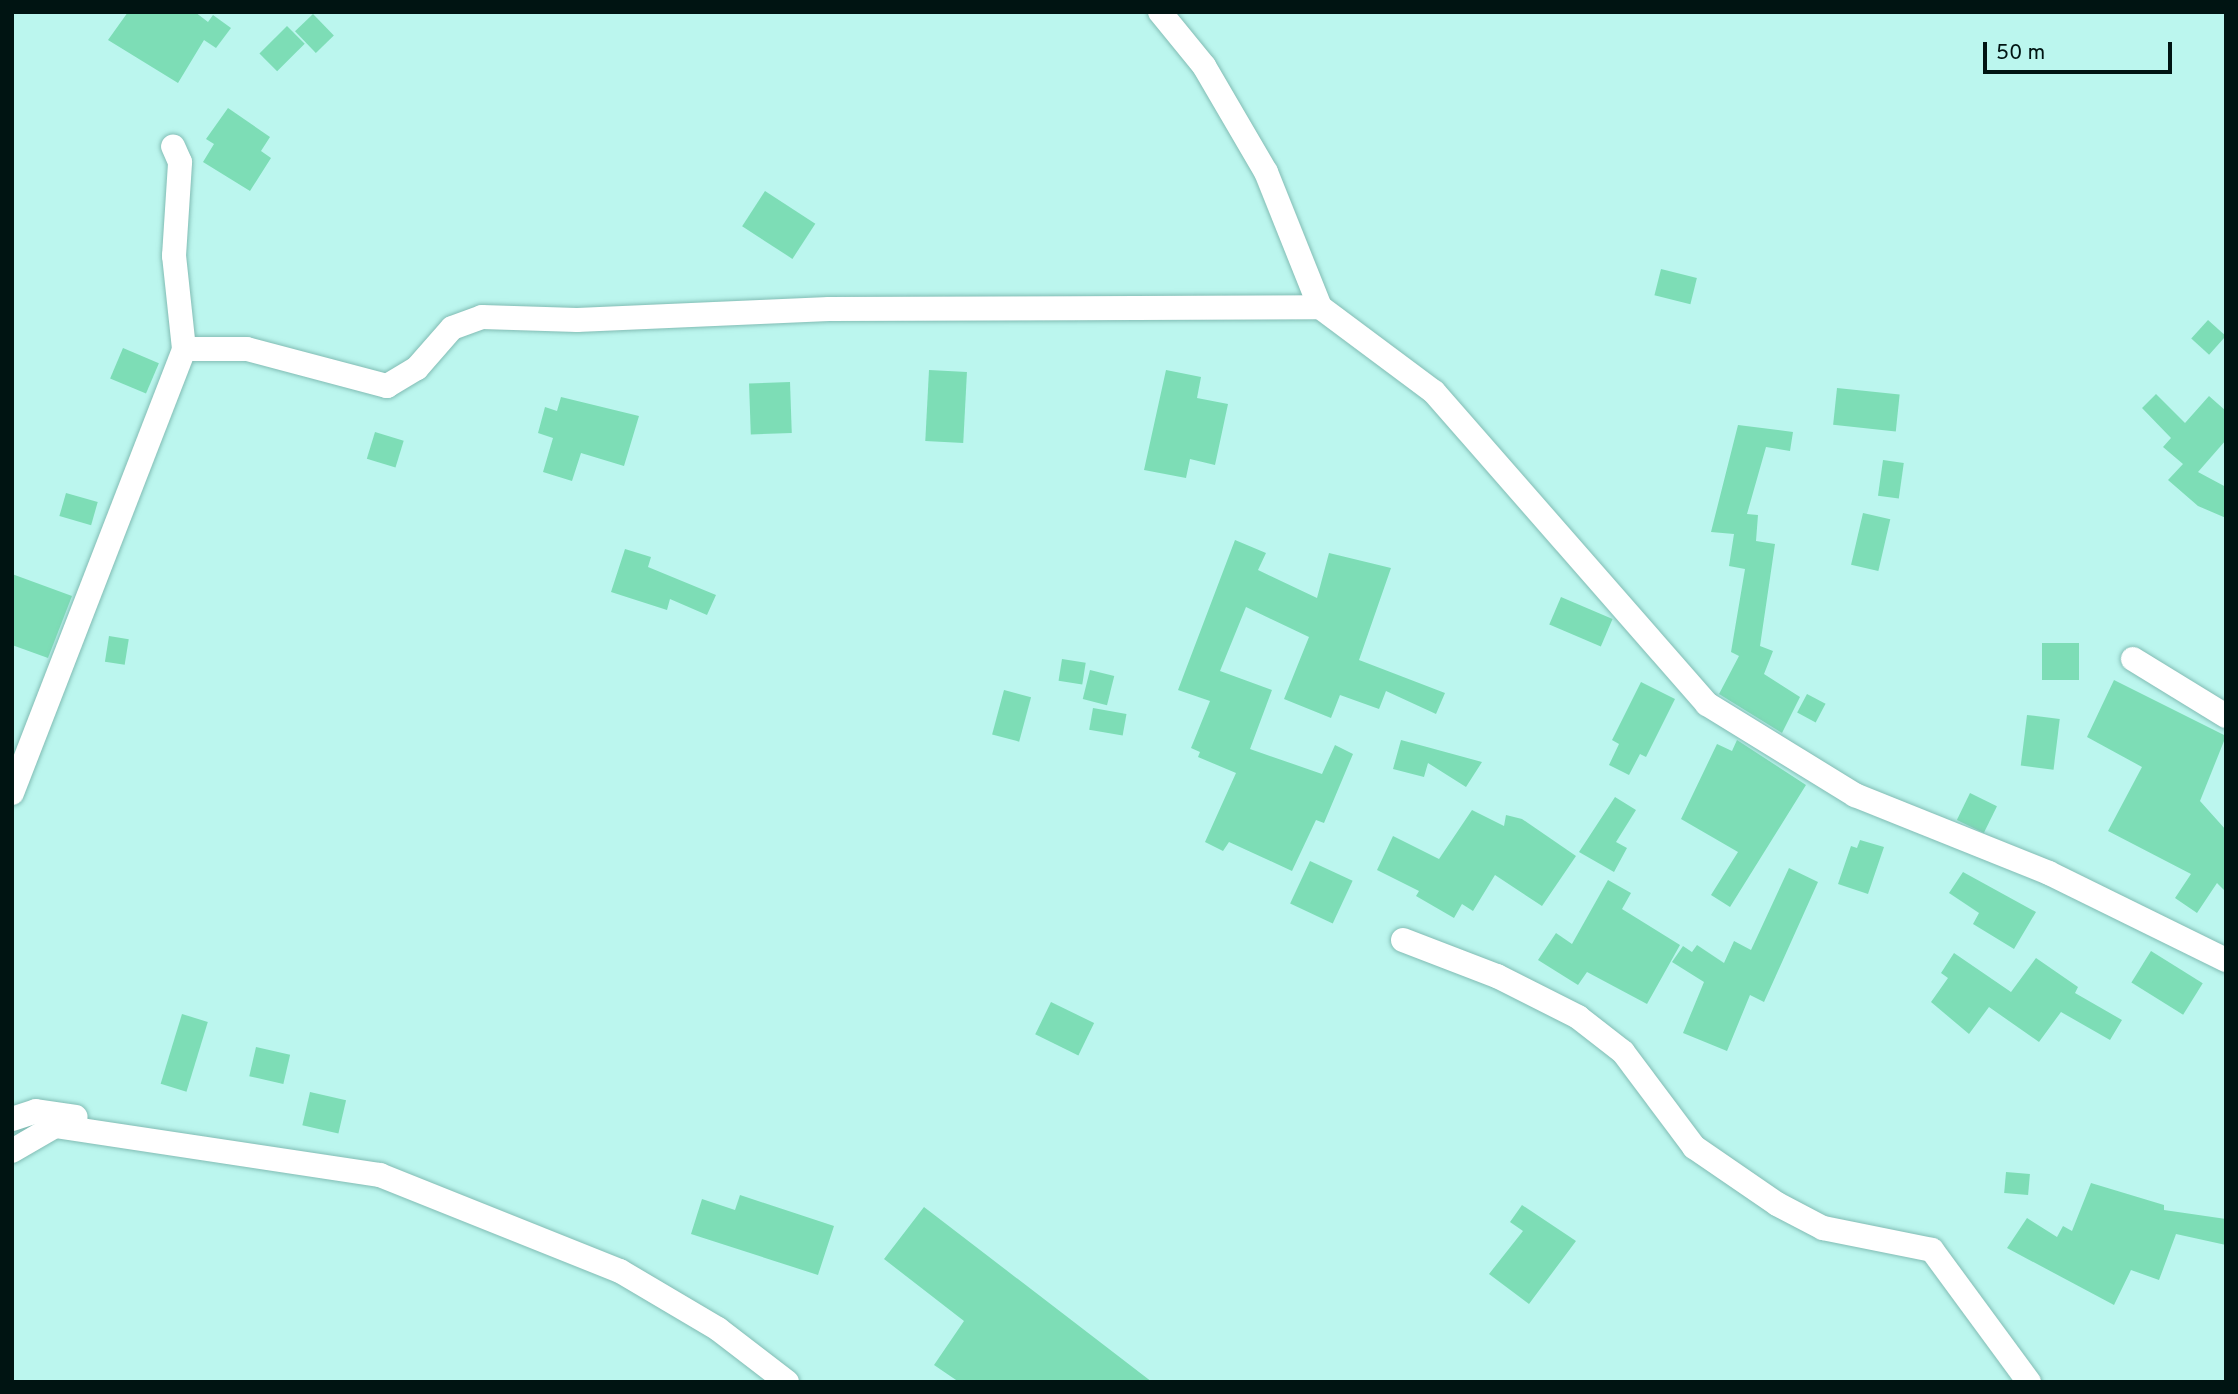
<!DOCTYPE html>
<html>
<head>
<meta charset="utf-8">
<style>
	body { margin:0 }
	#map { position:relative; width:2238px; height:1394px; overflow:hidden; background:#bbf6ee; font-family:Overpass,sans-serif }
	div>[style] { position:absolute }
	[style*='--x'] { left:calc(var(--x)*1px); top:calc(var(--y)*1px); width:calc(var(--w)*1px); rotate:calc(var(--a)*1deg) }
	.building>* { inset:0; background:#7dddb6; transform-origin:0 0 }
	.roads { filter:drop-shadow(0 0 2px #82bcb4) drop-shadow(0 0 2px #82bcb4) }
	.street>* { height:24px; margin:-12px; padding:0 12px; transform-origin:12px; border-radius:12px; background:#fff }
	span { translate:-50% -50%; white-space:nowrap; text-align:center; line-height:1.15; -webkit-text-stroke:6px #bbf6ee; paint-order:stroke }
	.frame { position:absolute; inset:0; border:14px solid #001412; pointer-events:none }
	.scale { position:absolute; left:1983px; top:42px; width:189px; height:32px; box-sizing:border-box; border:4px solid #001412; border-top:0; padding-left:9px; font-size:21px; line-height:24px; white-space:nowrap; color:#001412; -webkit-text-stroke:5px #bbf6ee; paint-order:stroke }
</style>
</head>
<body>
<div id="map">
	<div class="building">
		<i style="clip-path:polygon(128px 12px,195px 12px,208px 22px,213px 15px,231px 28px,216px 48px,204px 40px,178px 83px,108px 40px)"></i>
		<i style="left:313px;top:14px;width:30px;height:25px;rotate:46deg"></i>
		<i style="left:287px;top:26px;width:25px;height:39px;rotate:45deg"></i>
		<i style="clip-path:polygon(228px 108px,270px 137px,261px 151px,271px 158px,250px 191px,203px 162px,214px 144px,206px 139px)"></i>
		<i style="left:765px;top:191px;width:60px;height:42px;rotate:33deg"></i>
		<i style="left:1661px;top:269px;width:37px;height:27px;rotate:14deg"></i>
		<i style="left:2208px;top:320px;width:24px;height:25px;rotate:42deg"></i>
		<i style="left:123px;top:348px;width:39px;height:33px;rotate:23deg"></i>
		<i style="left:929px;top:370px;width:38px;height:71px;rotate:3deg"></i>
		<i style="clip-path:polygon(1166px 370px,1201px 377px,1197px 398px,1228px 404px,1215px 465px,1190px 459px,1186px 478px,1144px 470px)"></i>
		<i style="left:790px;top:382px;width:51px;height:41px;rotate:88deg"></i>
		<i style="left:1837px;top:388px;width:63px;height:37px;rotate:6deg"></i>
		<i style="clip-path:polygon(2156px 394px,2185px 423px,2209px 396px,2226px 411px,2226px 440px,2198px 472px,2226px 487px,2226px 518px,2198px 506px,2168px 480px,2183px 464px,2163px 447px,2171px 438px,2142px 408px)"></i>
		<i style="clip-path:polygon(561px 397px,639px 416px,624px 466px,581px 453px,572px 481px,543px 472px,553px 438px,538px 433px,545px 407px,557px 411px)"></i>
		<i style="clip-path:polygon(1738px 425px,1793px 432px,1790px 451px,1766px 447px,1747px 514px,1758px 515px,1756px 541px,1775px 544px,1760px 646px,1773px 651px,1764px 674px,1800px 697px,1782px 733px,1719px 694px,1739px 656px,1731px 652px,1745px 569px,1729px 566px,1734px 534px,1711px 532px)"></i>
		<i style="left:375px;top:432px;width:30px;height:28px;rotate:17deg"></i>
		<i style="left:1883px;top:460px;width:21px;height:36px;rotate:8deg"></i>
		<i style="left:66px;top:493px;width:33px;height:24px;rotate:16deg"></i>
		<i style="left:1863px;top:513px;width:28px;height:53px;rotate:13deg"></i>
		<i style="clip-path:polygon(1235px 540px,1266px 553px,1258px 570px,1317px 598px,1329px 553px,1391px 568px,1359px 660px,1445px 693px,1436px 714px,1386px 691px,1379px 709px,1340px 695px,1331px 718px,1284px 699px,1309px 637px,1246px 607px,1220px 671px,1272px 690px,1250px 749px,1322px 774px,1335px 745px,1353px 754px,1324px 823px,1316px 820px,1292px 871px,1229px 842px,1223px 851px,1205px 842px,1236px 773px,1198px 757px,1200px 752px,1191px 748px,1210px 701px,1178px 690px)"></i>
		<i style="clip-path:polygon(625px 549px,651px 557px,648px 567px,716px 595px,707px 615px,670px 599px,667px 610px,611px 592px)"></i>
		<i style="clip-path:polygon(12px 574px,72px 596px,48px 658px,12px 645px)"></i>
		<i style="left:1561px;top:597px;width:56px;height:30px;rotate:23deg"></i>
		<i style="left:109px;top:636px;width:20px;height:26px;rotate:9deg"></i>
		<i style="left:2042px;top:643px;width:37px;height:37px"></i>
		<i style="left:1062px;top:659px;width:24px;height:22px;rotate:9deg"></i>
		<i style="left:1090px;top:670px;width:25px;height:30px;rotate:14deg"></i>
		<i style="clip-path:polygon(2114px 680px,2226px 736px,2200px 801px,2226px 830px,2226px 892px,2217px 883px,2197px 913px,2175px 898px,2191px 874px,2108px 831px,2142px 767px,2087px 737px)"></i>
		<i style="clip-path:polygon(1641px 682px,1675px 699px,1646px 757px,1640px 754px,1629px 775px,1609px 765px,1619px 744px,1612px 740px)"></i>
		<i style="left:1004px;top:690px;width:28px;height:46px;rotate:15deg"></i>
		<i style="left:1807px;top:694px;width:21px;height:21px;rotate:28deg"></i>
		<i style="left:1093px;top:708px;width:34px;height:22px;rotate:10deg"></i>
		<i style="left:2027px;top:715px;width:33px;height:51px;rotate:7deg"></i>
		<i style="clip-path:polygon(1401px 740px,1427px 747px,1482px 762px,1466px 787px,1428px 763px,1424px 777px,1393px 769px)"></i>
		<i style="clip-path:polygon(1737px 740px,1806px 785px,1730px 907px,1711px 895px,1738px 852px,1681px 819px,1717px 744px,1732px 751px)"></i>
		<i style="left:1970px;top:793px;width:30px;height:30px;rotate:26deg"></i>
		<i style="clip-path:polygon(1615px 797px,1636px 810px,1616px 842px,1627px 848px,1614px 872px,1579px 852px)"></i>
		<i style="clip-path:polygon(1472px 810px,1504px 826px,1506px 815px,1522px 819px,1576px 856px,1542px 906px,1495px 875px,1473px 911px,1462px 904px,1454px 918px,1416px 896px,1419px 891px,1377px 870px,1393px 836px,1439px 859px)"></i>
		<i style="clip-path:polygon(1860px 840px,1884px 847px,1868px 894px,1838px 884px,1851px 846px,1857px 848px)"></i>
		<i style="left:1310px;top:861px;width:47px;height:47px;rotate:25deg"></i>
		<i style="clip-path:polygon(1789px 868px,1818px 882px,1764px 1002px,1750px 995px,1727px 1051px,1683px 1033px,1704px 982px,1672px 962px,1683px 946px,1692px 952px,1697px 945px,1724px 963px,1734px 941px,1751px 950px)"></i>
		<i style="clip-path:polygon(1963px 872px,2036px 912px,2014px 949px,1973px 924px,1979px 913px,1949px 893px)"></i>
		<i style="clip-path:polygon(1608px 880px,1631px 893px,1622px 909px,1680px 945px,1647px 1004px,1587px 972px,1578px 985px,1538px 960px,1556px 933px,1572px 944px)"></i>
		<i style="left:2151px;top:951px;width:61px;height:37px;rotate:32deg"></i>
		<i style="clip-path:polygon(1954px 953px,2011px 992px,2036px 958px,2078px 987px,2075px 993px,2122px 1020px,2110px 1040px,2061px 1012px,2039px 1042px,1989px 1007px,1969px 1034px,1931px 1002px,1948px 978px,1941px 973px)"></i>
		<i style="left:1051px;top:1002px;width:48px;height:36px;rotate:26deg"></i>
		<i style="left:182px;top:1014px;width:27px;height:73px;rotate:17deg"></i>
		<i style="left:256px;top:1047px;width:35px;height:30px;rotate:13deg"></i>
		<i style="left:310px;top:1092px;width:37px;height:34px;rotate:13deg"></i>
		<i style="left:2006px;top:1172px;width:24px;height:21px;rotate:5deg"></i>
		<i style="clip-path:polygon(2091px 1183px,2164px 1205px,2164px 1210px,2226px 1219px,2226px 1245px,2176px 1234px,2159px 1280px,2131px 1270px,2114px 1305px,2007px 1248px,2027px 1218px,2057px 1237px,2063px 1226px,2072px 1231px)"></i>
		<i style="clip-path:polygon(740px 1195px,834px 1226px,818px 1275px,691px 1234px,702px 1199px,735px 1210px)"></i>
		<i style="clip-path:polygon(1522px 1205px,1576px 1241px,1529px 1304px,1489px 1274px,1523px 1231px,1510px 1222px)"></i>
		<i style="clip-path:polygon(924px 1207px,1152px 1382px,959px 1382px,934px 1365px,964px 1321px,884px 1259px)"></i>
	</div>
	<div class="roads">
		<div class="street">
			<i style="--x:1160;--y:12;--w:70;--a:50.8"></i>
			<i style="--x:1204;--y:66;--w:123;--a:59.7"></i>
			<i style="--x:1266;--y:172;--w:145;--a:68.2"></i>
			<i style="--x:1320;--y:307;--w:142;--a:36.7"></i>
			<i style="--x:1434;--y:392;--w:415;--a:48.8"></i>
			<i style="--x:1707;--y:704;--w:174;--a:31.6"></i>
			<i style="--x:1855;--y:795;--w:209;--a:21.9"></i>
			<i style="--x:2049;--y:873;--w:197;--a:26.2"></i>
			<i style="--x:184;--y:349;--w:63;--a:0"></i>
			<i style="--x:247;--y:349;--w:145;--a:14.8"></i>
			<i style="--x:387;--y:386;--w:35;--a:-31"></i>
			<i style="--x:417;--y:368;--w:53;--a:-48.8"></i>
			<i style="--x:452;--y:328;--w:32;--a:-20"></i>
			<i style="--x:482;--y:317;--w:95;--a:1.8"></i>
			<i style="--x:577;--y:320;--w:252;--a:-2.5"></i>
			<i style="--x:829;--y:309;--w:491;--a:-0.2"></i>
			<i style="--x:2133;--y:659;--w:109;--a:31.5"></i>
			<i style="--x:12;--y:793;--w:476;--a:-68.8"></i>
			<i style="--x:184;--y:349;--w:94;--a:-96.1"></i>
			<i style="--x:174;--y:256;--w:94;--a:-86.3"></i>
			<i style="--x:180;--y:162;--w:17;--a:-114"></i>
			<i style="--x:1403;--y:940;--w:101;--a:21"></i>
			<i style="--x:1497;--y:976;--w:91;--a:26.8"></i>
			<i style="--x:1578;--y:1017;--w:57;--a:37.9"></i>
			<i style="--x:1623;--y:1052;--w:119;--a:53.2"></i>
			<i style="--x:1694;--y:1147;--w:101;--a:34.5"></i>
			<i style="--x:1777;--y:1204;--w:52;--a:27.6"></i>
			<i style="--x:1823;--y:1228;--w:111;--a:11.4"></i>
			<i style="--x:1932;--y:1250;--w:164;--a:53.7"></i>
			<i style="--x:12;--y:1119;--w:25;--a:-18"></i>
			<i style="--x:36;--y:1111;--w:40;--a:8.5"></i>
			<i style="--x:12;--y:1151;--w:50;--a:-30.2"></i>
			<i style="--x:55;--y:1126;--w:329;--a:8.6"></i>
			<i style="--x:380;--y:1175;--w:258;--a:21.8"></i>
			<i style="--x:620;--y:1271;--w:114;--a:30.6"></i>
			<i style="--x:718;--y:1329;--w:87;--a:37.5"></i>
		</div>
	</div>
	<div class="frame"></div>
	<div class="scale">50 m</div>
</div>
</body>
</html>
